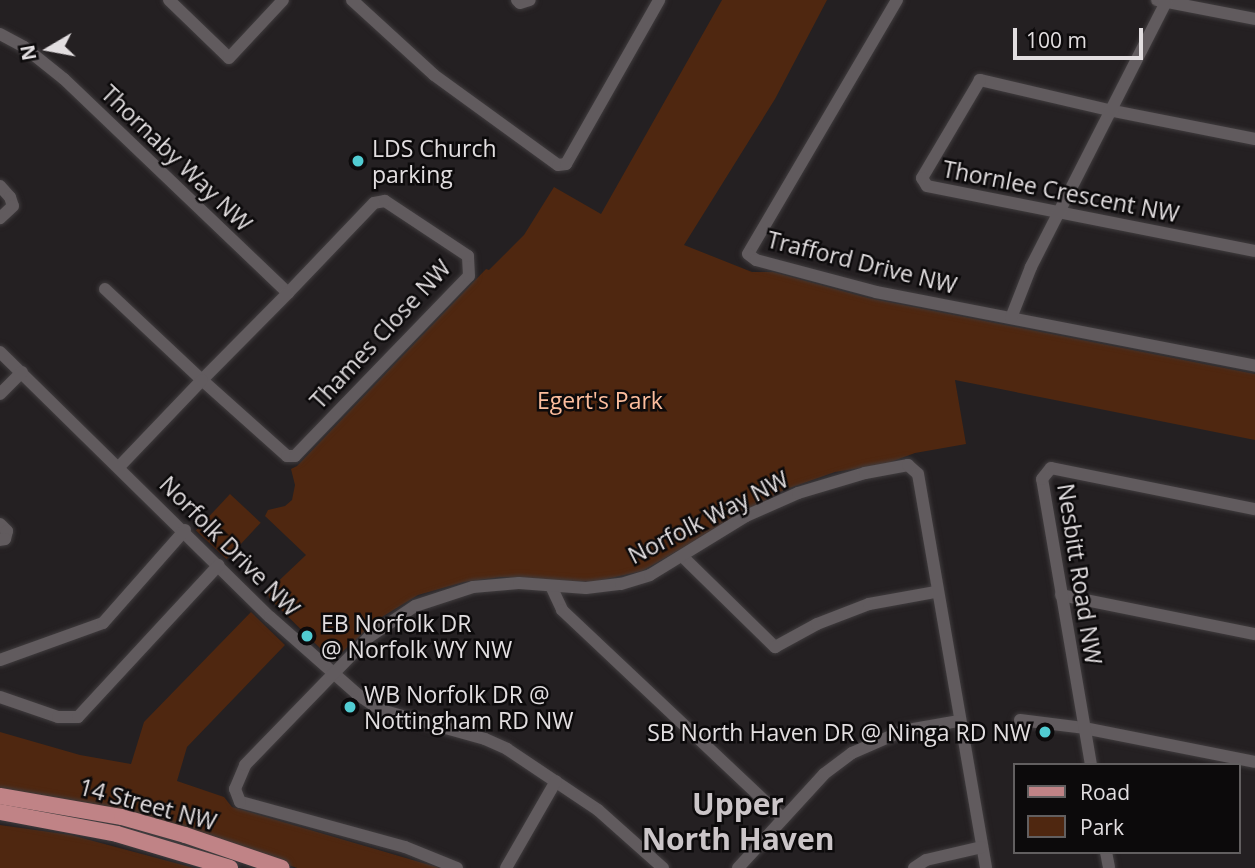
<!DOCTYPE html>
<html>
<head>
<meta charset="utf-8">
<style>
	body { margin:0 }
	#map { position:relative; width:1255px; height:868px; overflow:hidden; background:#242022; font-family:"Open Sans",sans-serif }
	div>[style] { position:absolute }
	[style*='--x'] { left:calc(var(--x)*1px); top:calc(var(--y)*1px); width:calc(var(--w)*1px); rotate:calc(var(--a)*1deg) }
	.green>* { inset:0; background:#4f2710; transform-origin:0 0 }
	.roads { filter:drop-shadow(0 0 2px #403c3e) drop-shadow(0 0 2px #403c3e) }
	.minor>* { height:12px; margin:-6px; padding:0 6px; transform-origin:6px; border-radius:6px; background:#615b5e }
	.major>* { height:16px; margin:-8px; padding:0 8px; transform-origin:8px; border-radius:8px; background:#c08386 }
	.dots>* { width:19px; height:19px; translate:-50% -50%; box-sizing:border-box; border:4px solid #0c0a0b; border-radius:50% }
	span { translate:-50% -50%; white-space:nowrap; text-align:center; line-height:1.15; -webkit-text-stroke:5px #0c0a0b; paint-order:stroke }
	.poi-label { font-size:23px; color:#e2dee0 }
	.left { translate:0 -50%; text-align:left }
	.right { translate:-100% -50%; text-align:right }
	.street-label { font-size:23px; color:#e2dee0 }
	.park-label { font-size:23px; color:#fcbd9d }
	.district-label { font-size:30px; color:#cbc5c8; font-weight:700 }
	.legend { position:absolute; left:1013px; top:763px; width:228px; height:91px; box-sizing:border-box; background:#0c0a0b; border:2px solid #625f60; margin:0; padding:9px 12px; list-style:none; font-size:21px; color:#e2dee0 }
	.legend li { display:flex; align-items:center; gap:14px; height:35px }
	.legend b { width:35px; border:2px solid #625f60 }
	.north { position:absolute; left:14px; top:14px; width:70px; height:70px; -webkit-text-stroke:5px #0c0a0b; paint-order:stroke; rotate:260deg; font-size:19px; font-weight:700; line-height:28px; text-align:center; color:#e2dee0 }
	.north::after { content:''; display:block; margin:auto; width:24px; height:32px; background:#e2dee0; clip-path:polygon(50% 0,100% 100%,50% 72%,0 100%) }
	.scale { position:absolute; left:1013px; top:28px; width:130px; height:32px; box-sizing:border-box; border:4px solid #e2dee0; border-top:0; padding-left:9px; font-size:21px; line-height:24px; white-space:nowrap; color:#e2dee0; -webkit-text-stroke:5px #0c0a0b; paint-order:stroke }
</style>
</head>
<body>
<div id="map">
	<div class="green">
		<i style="clip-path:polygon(722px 0,827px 0,775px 99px,684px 245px,752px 272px,773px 272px,868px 298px,1255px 374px,1255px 440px,955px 380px,966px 444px,915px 453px,885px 464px,835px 472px,784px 490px,642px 571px,593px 582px,501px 577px,464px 582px,418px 595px,377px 620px,339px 655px,328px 656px,269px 598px,268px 591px,306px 555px,265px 516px,268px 510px,285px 506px,292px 500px,295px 485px,291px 469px,297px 466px,486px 269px,489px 270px,524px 235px,554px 187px,601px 214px)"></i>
		<i style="left:230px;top:494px;width:42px;height:50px;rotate:43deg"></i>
		<i style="clip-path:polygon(251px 612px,285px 645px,187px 747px,177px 781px,224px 797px,232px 807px,440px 868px,297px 868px,213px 837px,100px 806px,0 788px,0 732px,80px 755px,131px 764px,144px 722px)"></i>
		<i style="clip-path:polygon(0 825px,71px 835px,194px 868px,0 868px)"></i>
	</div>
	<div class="roads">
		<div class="minor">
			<i style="--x:169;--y:0;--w:83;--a:44"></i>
			<i style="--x:229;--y:58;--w:79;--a:-47"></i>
			<i style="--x:352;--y:0;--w:111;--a:42.4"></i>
			<i style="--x:434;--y:75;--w:153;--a:36"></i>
			<i style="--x:558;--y:165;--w:8;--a:-7"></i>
			<i style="--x:566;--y:164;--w:189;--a:-60.4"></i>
			<i style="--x:517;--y:0;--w:4;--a:45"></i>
			<i style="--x:520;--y:3;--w:10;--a:-17"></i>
			<i style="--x:897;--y:0;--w:294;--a:120.4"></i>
			<i style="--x:748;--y:254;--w:10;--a:37"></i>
			<i style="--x:756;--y:260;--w:124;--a:14.9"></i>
			<i style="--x:876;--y:292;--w:386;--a:11"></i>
			<i style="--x:1157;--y:0;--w:100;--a:11"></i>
			<i style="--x:0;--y:34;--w:27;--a:28"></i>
			<i style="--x:24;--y:47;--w:51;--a:38.7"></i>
			<i style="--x:64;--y:79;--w:310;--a:43.7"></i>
			<i style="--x:1255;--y:139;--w:145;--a:-168.8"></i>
			<i style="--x:1113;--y:111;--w:137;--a:-166.9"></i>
			<i style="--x:980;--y:80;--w:114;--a:120.6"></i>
			<i style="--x:922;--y:178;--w:9;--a:58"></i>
			<i style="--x:927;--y:186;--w:334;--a:11.2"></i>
			<i style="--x:0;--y:186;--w:15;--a:48"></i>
			<i style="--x:10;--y:197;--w:9;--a:72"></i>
			<i style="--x:13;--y:206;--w:18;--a:137"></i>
			<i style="--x:105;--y:289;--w:133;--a:43.2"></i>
			<i style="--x:202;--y:380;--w:114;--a:41.8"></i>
			<i style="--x:287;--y:456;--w:8;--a:0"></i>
			<i style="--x:295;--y:456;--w:250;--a:-46"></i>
			<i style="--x:469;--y:276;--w:20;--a:-93"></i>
			<i style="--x:468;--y:256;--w:100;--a:-146.5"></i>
			<i style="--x:385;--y:201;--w:11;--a:170"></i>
			<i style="--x:374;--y:203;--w:124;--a:133.7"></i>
			<i style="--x:288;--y:293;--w:122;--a:134.7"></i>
			<i style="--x:202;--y:380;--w:120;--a:133.7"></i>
			<i style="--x:1011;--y:318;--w:55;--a:-68.6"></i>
			<i style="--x:1031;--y:267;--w:300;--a:-63"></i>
			<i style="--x:0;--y:352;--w:378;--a:44.5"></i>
			<i style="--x:270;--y:617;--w:116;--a:41.5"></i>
			<i style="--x:357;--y:694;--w:29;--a:34"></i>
			<i style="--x:381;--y:710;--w:108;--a:15.6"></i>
			<i style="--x:485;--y:739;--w:24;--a:24"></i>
			<i style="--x:507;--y:749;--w:110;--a:33.8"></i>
			<i style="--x:598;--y:810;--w:87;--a:41.7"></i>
			<i style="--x:0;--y:394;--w:31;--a:-45"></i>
			<i style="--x:0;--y:524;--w:10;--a:45"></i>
			<i style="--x:7;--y:531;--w:8;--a:104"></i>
			<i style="--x:5;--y:539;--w:5;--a:169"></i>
			<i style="--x:683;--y:557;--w:129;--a:44.4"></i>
			<i style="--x:775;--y:647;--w:48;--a:-28.7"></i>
			<i style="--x:817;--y:624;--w:56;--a:-21"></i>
			<i style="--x:869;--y:604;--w:68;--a:-10.2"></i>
			<i style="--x:551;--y:586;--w:26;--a:65"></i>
			<i style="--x:562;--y:610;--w:303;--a:43.3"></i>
			<i style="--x:1061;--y:595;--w:198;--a:11.4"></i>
			<i style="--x:0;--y:660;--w:109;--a:-19.8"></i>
			<i style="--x:103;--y:623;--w:124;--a:-48.6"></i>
			<i style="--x:0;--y:697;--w:61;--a:19"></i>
			<i style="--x:58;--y:717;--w:20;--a:0"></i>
			<i style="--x:78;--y:717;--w:207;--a:-47.2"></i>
			<i style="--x:1020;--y:720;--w:64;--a:7.1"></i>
			<i style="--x:1084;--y:728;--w:174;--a:11.2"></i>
			<i style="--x:1091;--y:765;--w:290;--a:-99.7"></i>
			<i style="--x:1042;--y:479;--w:14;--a:-51"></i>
			<i style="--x:1051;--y:468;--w:208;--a:11.4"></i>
			<i style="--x:1106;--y:852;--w:16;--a:79"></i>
			<i style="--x:457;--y:868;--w:56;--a:-158"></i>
			<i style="--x:405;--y:847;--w:171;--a:-164.7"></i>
			<i style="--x:240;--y:802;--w:14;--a:-111"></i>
			<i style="--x:235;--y:789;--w:26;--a:-67"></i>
			<i style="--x:245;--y:765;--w:178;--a:-45.9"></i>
			<i style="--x:369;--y:637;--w:55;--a:-34"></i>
			<i style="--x:415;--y:606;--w:61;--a:-18.1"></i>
			<i style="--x:473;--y:587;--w:46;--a:-5"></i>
			<i style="--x:519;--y:583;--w:67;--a:4.3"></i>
			<i style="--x:586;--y:588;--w:35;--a:-7"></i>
			<i style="--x:621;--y:584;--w:30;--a:-17"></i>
			<i style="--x:650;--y:575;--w:113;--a:-31.6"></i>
			<i style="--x:746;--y:516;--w:57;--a:-23.9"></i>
			<i style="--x:798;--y:493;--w:70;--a:-16.6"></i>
			<i style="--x:865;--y:473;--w:44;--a:-10.5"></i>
			<i style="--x:908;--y:465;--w:13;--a:42"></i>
			<i style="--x:918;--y:474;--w:400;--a:80.2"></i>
			<i style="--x:506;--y:868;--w:100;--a:-60.1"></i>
			<i style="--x:738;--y:868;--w:127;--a:-47.5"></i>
			<i style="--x:824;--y:774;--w:35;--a:-37"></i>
			<i style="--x:852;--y:753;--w:55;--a:-23.7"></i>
			<i style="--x:902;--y:731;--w:58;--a:-10"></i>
			<i style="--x:914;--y:868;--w:14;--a:-34"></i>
			<i style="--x:926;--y:860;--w:57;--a:-13.1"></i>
		</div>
		<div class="major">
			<i style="--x:0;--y:796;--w:124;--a:9.8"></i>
			<i style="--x:122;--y:817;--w:66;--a:15.9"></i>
			<i style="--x:185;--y:835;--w:102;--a:18.8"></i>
			<i style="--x:0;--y:812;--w:119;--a:10.6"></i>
			<i style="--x:117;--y:834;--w:118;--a:16.7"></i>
		</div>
	</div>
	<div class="dots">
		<i style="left:358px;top:161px;background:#51ccd2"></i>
		<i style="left:307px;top:636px;background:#51ccd2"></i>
		<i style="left:350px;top:707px;background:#51ccd2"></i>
		<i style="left:1045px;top:732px;background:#51ccd2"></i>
	</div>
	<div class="poi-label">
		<span class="left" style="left:372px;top:161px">LDS Church<br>parking</span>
		<span class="left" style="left:321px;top:636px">EB Norfolk DR<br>@ Norfolk WY NW</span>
		<span class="left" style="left:364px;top:707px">WB Norfolk DR @<br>Nottingham RD NW</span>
		<span class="right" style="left:1031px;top:732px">SB North Haven DR @ Ninga RD NW</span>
	</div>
	<div class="street-label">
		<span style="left:177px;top:158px;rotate:44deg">Thornaby Way NW</span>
		<span style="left:1061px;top:191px;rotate:11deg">Thornlee Crescent NW</span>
		<span style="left:862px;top:262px;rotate:14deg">Trafford Drive NW</span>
		<span style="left:380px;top:334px;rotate:-47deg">Thames Close NW</span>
		<span style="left:708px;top:517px;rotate:-27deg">Norfolk Way NW</span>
		<span style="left:230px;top:546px;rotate:45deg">Norfolk Drive NW</span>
		<span style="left:1080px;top:574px;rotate:81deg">Nesbitt Road NW</span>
		<span style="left:148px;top:804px;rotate:15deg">14 Street NW</span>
	</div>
	<div class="park-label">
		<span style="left:600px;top:400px">Egert's Park</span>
	</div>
	<div class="district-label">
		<span style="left:738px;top:821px">Upper<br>North Haven</span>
	</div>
	<ul class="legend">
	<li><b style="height:9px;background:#c08386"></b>Road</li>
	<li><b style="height:19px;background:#4f2710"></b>Park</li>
	</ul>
	<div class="north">N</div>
	<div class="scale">100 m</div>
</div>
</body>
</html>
